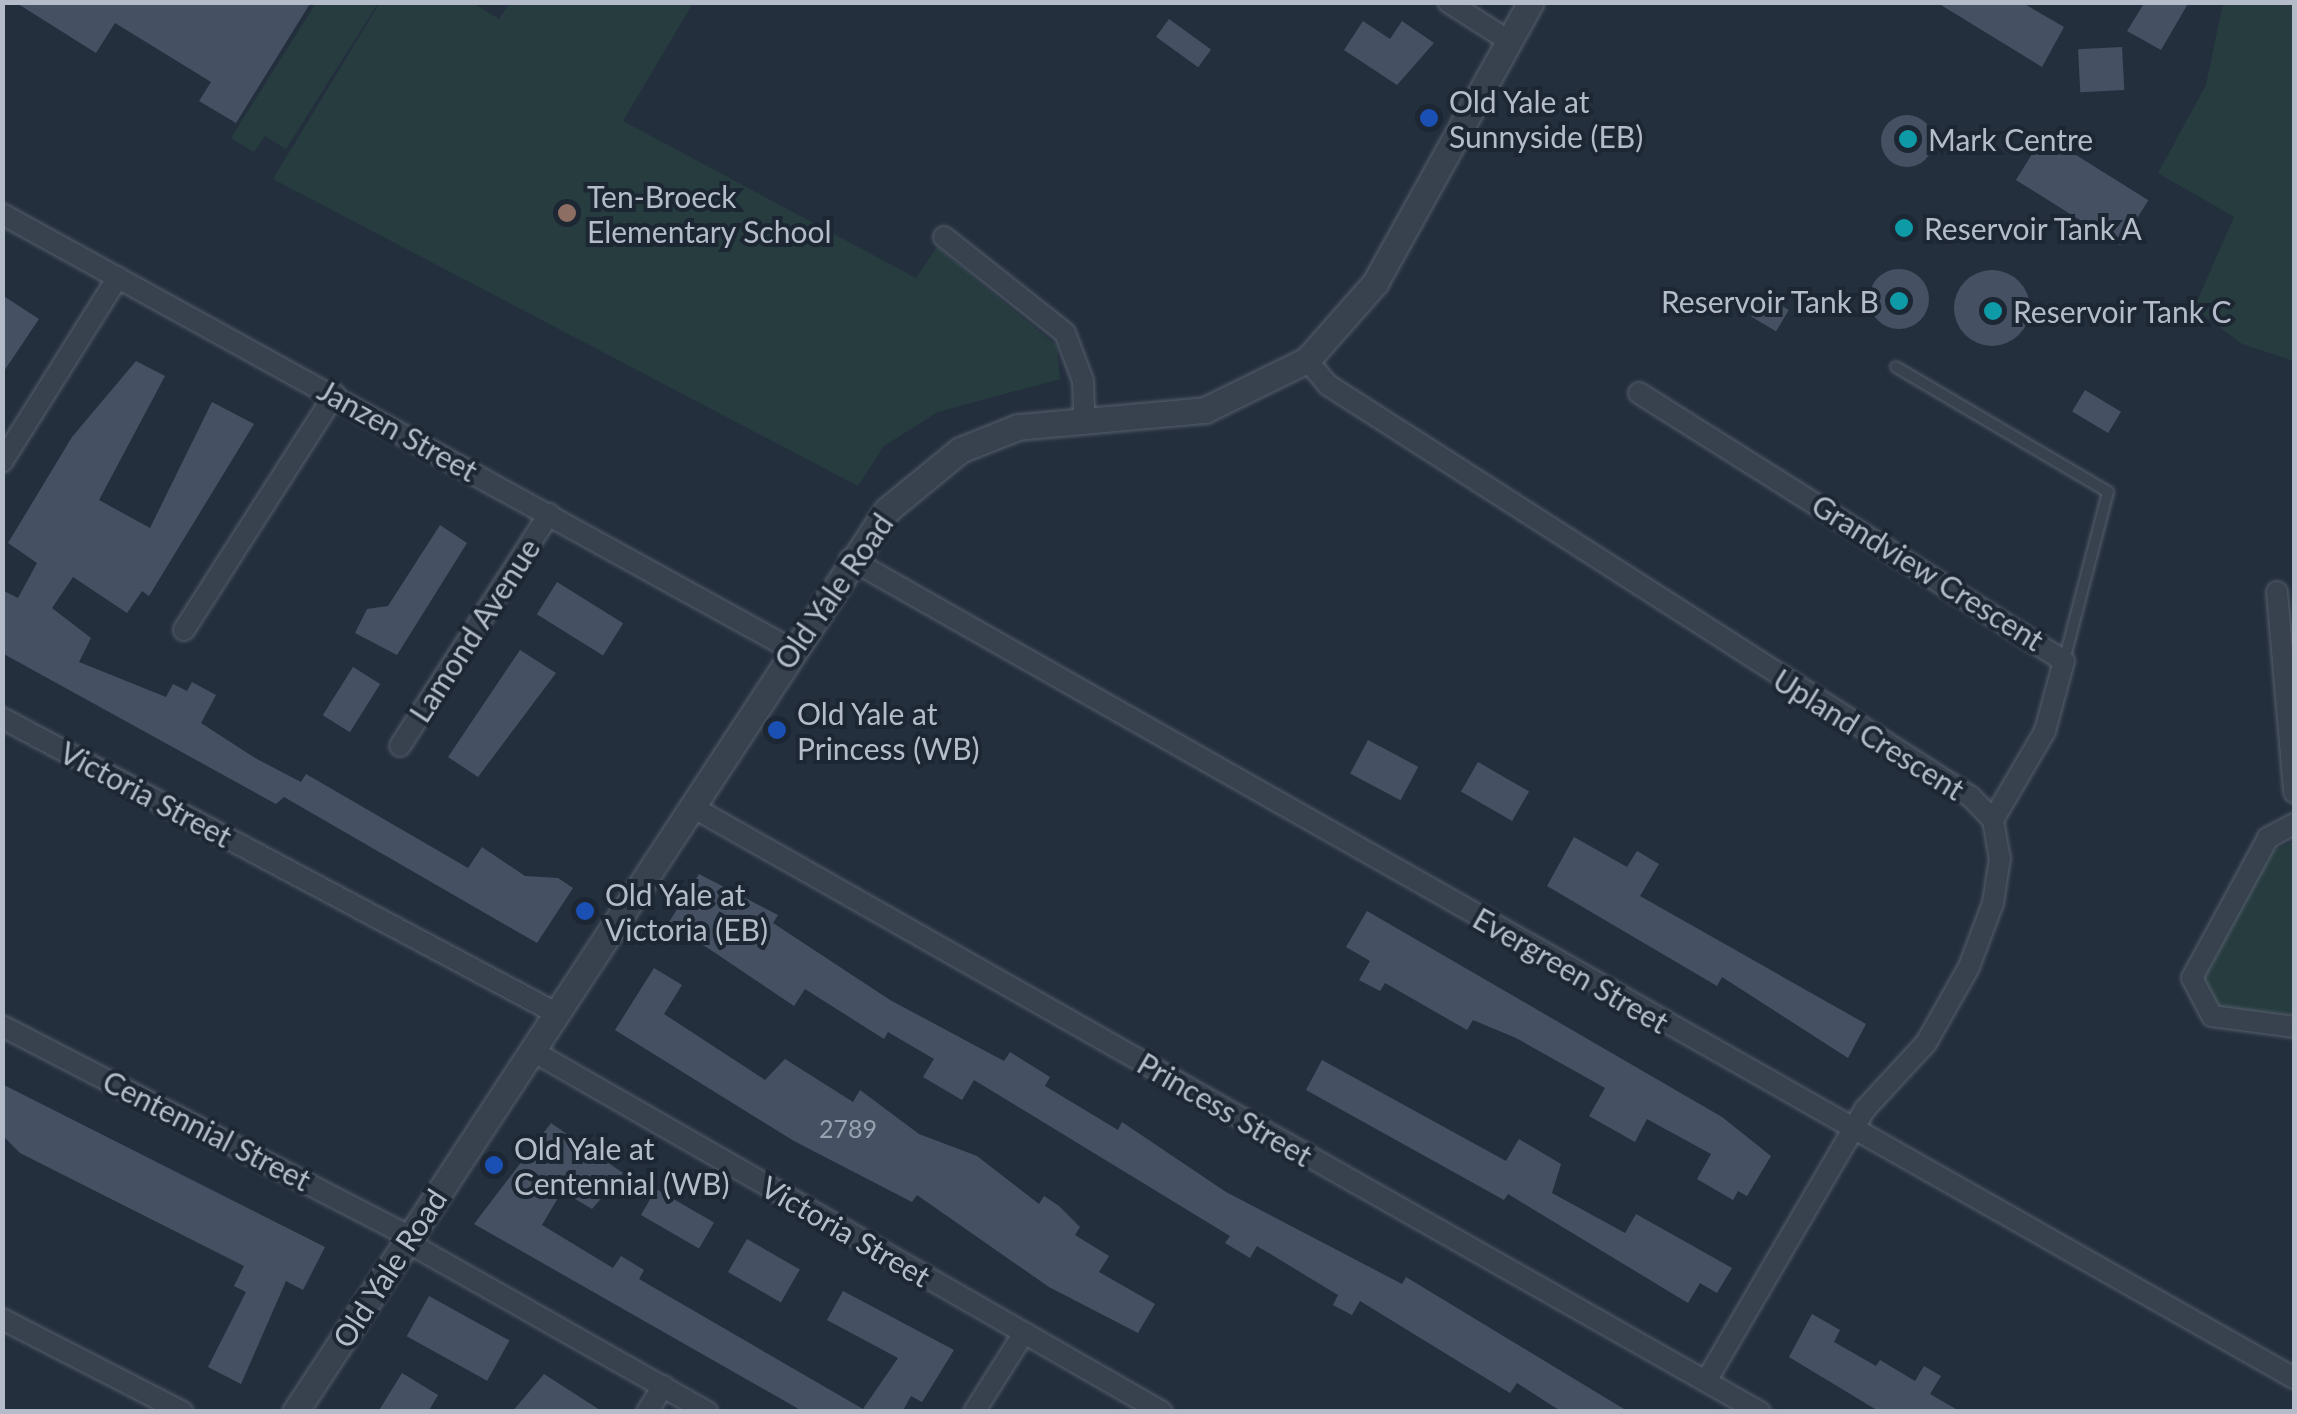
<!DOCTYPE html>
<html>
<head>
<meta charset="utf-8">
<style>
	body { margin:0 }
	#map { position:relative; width:2297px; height:1414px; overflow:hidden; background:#242f3e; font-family:Lato,sans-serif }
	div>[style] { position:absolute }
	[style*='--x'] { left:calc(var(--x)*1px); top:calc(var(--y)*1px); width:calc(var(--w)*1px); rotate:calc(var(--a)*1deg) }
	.green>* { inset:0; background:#263c3f }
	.building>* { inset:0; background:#455162; transform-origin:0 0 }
	.round { border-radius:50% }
	.roads { filter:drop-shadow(0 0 2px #565f6c) drop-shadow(0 0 2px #565f6c) }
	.service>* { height:10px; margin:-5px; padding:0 5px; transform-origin:5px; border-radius:5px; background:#38414e }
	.minor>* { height:20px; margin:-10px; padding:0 10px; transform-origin:10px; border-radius:10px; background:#38414e }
	.tertiary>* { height:25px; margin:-12.5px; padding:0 12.5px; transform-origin:12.5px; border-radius:12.5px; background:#38414e }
	.dots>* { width:28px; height:28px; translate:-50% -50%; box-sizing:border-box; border:5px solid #1d2633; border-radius:50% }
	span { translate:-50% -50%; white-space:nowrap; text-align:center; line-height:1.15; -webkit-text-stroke:8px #1d2633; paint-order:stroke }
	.number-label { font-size:25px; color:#98a1af }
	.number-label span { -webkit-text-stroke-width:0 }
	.poi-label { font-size:30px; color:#b4bcc9 }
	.left { translate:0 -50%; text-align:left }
	.right { translate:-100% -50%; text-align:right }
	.street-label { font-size:30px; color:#b4bcc9 }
	.frame { position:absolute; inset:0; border:5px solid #b4bcc9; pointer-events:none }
</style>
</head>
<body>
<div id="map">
	<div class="green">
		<i style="clip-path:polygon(471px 2px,499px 19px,510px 3px,693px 3px,623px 121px,916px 278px,937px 247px,1057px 346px,1060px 379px,938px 412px,884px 446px,858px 486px,273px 179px,379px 4px)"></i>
		<i style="clip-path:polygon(316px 3px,378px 3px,286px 149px,265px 136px,254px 152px,231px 138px)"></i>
		<i style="clip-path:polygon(2223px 3px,2294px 3px,2294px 361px,2242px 344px,2194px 308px,2234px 217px,2158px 173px,2206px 85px)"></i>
		<i style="clip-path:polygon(2294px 841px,2294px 1015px,2215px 1008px,2202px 975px,2213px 943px,2274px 850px)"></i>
	</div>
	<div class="building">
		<i style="clip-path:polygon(15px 2px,311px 2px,236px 123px,199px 101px,211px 82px,115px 23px,96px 53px)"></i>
		<i style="clip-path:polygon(1936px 2px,2021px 2px,2064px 27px,2042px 67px)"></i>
		<i style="clip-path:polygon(2145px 2px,2189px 2px,2161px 50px,2127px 31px)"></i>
		<i style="left:1169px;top:19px;width:52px;height:22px;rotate:36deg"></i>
		<i style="clip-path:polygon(1363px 21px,1390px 39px,1402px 21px,1434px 43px,1397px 85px,1344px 50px)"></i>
		<i style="left:2122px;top:47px;width:43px;height:44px;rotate:87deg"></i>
		<i class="round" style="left:1881px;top:115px;width:52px;height:52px"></i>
		<i style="left:2044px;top:135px;width:123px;height:53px;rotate:32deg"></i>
		<i class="round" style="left:1869px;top:269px;width:60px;height:60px"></i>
		<i class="round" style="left:1954px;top:270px;width:76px;height:76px"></i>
		<i style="clip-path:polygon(2px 295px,39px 319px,2px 374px)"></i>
		<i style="left:1764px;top:295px;width:29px;height:25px;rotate:31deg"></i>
		<i style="clip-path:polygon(136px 361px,165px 376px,99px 500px,150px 528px,212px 402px,254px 424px,149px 596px,142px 591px,127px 613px,73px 577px,52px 608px,91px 638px,79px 662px,166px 697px,173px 684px,187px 691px,192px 682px,216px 695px,201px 723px,255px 758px,301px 782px,306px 774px,468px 868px,482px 847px,525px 876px,558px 878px,573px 888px,537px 943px,284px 797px,276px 804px,2px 653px,2px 590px,18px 598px,37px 563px,8px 543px,72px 437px)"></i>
		<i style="left:2085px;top:390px;width:42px;height:25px;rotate:31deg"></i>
		<i style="clip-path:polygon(440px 525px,467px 543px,397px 655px,355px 633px,367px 609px,388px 606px)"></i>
		<i style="left:557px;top:582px;width:78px;height:38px;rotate:32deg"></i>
		<i style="clip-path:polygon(520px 650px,556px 673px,478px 777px,448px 757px)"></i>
		<i style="left:353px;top:667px;width:32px;height:57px;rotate:32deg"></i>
		<i style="left:1368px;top:740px;width:57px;height:38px;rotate:28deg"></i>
		<i style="left:1478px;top:762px;width:59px;height:34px;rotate:30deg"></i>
		<i style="clip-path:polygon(1574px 837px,1627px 867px,1637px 851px,1659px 864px,1640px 896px,1866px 1024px,1848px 1058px,1722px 977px,1717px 986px,1547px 886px)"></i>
		<i style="clip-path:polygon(699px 874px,778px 915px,773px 923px,890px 1000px,1004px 1061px,1010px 1052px,1050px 1077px,1045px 1086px,1118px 1130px,1122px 1122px,1226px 1192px,1402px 1284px,1406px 1277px,1629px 1412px,1562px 1412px,1517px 1383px,1510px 1393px,1360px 1301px,1352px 1315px,1333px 1305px,1338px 1295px,1257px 1246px,1250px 1258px,1225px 1243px,1230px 1236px,974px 1080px,962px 1100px,923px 1077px,934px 1059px,888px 1032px,884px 1039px,805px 989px,794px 1006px,669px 922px)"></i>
		<i style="clip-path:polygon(1367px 911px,1722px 1117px,1771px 1156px,1747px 1196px,1738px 1191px,1733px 1200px,1697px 1179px,1711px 1154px,1647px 1119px,1635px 1142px,1589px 1116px,1605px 1088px,1516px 1038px,1473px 1020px,1467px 1030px,1385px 983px,1380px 991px,1359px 980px,1370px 961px,1346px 947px)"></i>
		<i style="clip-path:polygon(654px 968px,682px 985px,664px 1014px,765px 1080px,785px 1059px,853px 1102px,860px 1090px,919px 1134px,977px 1156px,1039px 1204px,1044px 1196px,1059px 1206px,1080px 1227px,1075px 1235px,1109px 1256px,1099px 1272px,1155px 1304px,1138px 1333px,1049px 1287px,917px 1195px,912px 1202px,794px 1141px,615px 1030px)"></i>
		<i style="clip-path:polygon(1322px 1060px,1506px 1161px,1519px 1139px,1561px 1164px,1552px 1193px,1625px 1233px,1636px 1214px,1732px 1268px,1717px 1293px,1700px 1283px,1688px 1303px,1508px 1194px,1504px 1200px,1306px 1090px)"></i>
		<i style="clip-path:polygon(2px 1084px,325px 1247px,303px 1290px,286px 1281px,241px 1384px,208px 1367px,246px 1292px,234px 1286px,244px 1266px,20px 1153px,2px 1135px)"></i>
		<i style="clip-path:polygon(551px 1123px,623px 1173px,592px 1209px,562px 1191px,542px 1225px,613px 1268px,621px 1256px,644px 1270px,639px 1279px,863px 1409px,898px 1358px,827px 1320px,843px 1291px,954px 1350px,922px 1402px,911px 1396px,902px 1412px,804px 1412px,474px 1224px)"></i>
		<i style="left:656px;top:1189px;width:67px;height:30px;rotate:30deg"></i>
		<i style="left:747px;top:1239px;width:61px;height:38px;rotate:30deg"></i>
		<i style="left:429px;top:1296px;width:92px;height:46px;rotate:29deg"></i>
		<i style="clip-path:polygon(1812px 1314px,1840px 1330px,1834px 1342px,1876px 1366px,1880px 1360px,1915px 1381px,1924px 1366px,1941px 1376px,1930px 1394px,1961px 1412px,1880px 1412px,1789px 1357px)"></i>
		<i style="clip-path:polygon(402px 1373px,438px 1395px,428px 1412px,378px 1412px)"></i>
		<i style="clip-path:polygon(544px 1374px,603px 1412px,512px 1412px)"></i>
	</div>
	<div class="roads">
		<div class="service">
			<i style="--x:1896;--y:367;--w:246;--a:30.5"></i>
			<i style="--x:2108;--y:492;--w:175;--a:104.6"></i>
		</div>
		<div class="minor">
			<i style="--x:1448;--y:2;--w:72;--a:32.6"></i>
			<i style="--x:2;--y:214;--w:901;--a:28.87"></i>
			<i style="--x:944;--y:237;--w:154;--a:38.4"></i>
			<i style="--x:1065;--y:333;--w:51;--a:69.4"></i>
			<i style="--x:1083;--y:381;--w:35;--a:88"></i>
			<i style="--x:1307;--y:360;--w:33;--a:50"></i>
			<i style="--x:1328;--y:385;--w:764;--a:32.65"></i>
			<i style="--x:1971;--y:797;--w:32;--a:46"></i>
			<i style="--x:1993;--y:820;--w:39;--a:80"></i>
			<i style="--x:2000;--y:858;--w:46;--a:98.8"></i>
			<i style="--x:1993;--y:903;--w:68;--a:110.6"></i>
			<i style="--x:1969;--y:967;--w:87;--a:119.5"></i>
			<i style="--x:1926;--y:1043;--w:90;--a:132.7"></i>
			<i style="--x:1865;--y:1109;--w:315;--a:120.3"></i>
			<i style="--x:1639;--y:393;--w:502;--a:32.24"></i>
			<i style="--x:2064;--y:661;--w:73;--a:105.2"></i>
			<i style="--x:2045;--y:731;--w:103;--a:120.3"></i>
			<i style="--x:2;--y:462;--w:218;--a:-57.9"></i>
			<i style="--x:850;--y:559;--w:1660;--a:29.56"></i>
			<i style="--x:2277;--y:592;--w:201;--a:85.1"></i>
			<i style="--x:184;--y:630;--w:280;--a:-57.4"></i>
			<i style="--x:2;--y:718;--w:625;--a:28.04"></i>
			<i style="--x:400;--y:746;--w:276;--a:-57.3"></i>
			<i style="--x:691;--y:806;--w:1229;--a:29.55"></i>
			<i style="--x:2294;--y:824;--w:30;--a:152"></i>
			<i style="--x:2268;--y:838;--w:159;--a:118.5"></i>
			<i style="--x:2192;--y:978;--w:43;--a:62.2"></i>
			<i style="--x:2212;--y:1016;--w:83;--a:7.6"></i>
			<i style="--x:2;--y:1026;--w:459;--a:27.3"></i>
			<i style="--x:531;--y:1050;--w:727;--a:29.84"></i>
			<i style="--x:407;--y:1242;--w:345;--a:29.5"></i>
			<i style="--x:2;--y:1319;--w:203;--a:27.2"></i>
			<i style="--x:647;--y:1412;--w:31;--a:-58"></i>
			<i style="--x:974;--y:1412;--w:93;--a:-57.7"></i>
		</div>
		<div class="tertiary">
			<i style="--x:295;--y:1412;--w:1079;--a:-56.72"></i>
			<i style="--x:887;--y:510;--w:94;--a:-39.4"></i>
			<i style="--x:960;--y:450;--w:62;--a:-21.6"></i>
			<i style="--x:1018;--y:427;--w:188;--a:-5.2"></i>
			<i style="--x:1205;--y:410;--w:114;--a:-26.1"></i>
			<i style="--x:1307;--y:360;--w:103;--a:-48.6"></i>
			<i style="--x:1375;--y:283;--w:321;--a:-61"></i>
		</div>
	</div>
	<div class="dots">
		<i style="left:1429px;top:118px;background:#1a4fb4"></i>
		<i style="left:1908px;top:139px;background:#0f9aa8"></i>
		<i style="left:567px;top:213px;background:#8d6e63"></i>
		<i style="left:1904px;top:228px;background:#0f9aa8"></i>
		<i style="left:1899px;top:301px;background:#0f9aa8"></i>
		<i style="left:1993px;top:311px;background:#0f9aa8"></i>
		<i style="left:777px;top:730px;background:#1a4fb4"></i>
		<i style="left:585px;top:911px;background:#1a4fb4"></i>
		<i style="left:494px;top:1165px;background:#1a4fb4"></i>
	</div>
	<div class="number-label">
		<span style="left:848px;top:1128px">2789</span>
	</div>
	<div class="poi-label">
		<span class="left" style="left:1449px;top:118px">Old Yale at<br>Sunnyside (EB)</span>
		<span class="left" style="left:1928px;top:139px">Mark Centre</span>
		<span class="left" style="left:587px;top:213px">Ten-Broeck<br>Elementary School</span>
		<span class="left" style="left:1924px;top:228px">Reservoir Tank A</span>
		<span class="right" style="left:1879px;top:301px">Reservoir Tank B</span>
		<span class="left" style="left:2013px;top:311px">Reservoir Tank C</span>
		<span class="left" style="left:797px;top:730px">Old Yale at<br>Princess (WB)</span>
		<span class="left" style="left:605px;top:911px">Old Yale at<br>Victoria (EB)</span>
		<span class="left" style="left:514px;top:1165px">Old Yale at<br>Centennial (WB)</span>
	</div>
	<div class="street-label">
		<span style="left:398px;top:430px;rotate:29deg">Janzen Street</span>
		<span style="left:1928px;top:572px;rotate:32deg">Grandview Crescent</span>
		<span style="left:833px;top:591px;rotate:-55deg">Old Yale Road</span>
		<span style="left:474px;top:630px;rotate:-57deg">Lamond Avenue</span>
		<span style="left:1869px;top:734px;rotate:32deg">Upland Crescent</span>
		<span style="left:146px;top:794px;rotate:28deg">Victoria Street</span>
		<span style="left:1571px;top:970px;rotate:30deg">Evergreen Street</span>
		<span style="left:1225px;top:1109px;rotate:30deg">Princess Street</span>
		<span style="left:207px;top:1130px;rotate:27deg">Centennial Street</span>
		<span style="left:846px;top:1231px;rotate:30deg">Victoria Street</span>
		<span style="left:389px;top:1268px;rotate:-57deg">Old Yale Road</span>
	</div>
	<div class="frame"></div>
</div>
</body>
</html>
